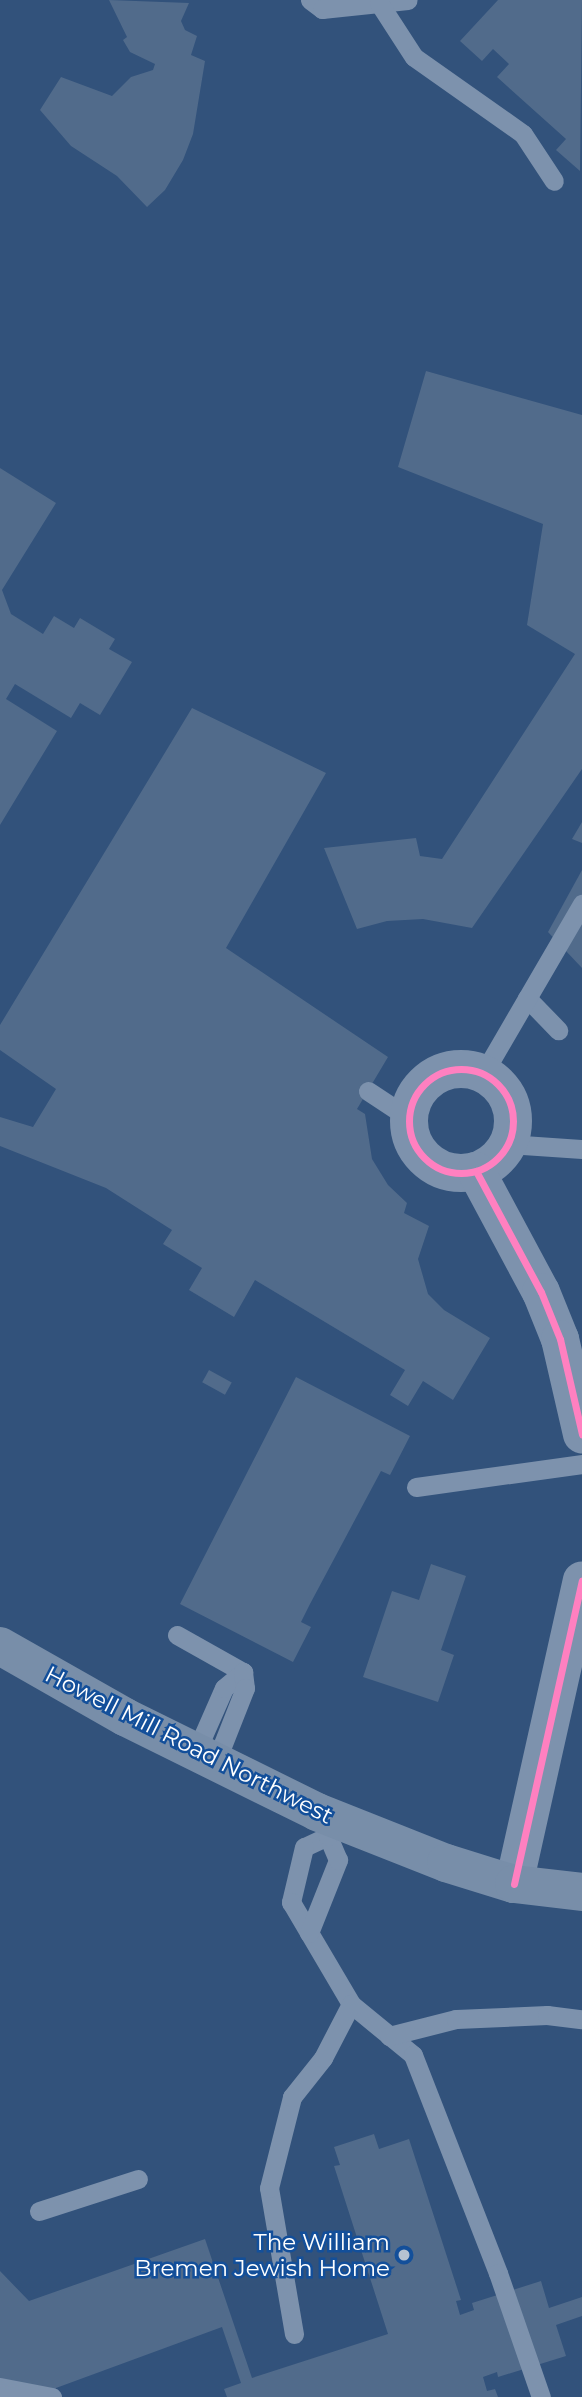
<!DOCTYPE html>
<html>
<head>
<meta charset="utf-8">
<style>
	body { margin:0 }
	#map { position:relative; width:582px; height:2397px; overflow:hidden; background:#32527b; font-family:Montserrat,sans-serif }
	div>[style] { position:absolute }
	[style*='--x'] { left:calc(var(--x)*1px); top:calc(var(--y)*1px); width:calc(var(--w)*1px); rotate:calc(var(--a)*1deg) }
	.building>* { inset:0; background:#516b8b; transform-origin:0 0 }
	.lane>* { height:19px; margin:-9.5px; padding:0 9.5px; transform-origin:9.5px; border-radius:9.5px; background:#7d92ad }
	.street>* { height:38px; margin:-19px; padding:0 19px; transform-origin:19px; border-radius:19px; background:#7d92ad }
	.street>.ring { margin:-19px; padding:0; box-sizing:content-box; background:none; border:38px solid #7d92ad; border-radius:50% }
	.secondary>* { height:38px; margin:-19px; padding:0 19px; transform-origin:19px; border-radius:19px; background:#788ea9 }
	.cycleway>* { height:7px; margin:-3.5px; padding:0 3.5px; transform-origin:3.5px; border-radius:3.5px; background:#ff80c0 }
	.cycleway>.ring { margin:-3.5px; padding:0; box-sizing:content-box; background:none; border:7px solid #ff80c0; border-radius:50% }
	.dots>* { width:19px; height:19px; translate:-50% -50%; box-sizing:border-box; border:4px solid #134f9a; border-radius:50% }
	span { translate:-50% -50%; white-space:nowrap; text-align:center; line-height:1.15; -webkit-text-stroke:5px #134f9a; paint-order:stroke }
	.street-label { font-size:23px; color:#fff }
	.poi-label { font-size:23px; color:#fff }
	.right { translate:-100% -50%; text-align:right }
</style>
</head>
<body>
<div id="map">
	<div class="building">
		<i style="clip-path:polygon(109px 0,189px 3px,181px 21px,185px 30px,197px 36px,191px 55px,205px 61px,193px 134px,183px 160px,165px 190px,147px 207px,117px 176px,71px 146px,40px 110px,61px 77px,112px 96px,131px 77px,153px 70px,155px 64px,130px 52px,123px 40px,127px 37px)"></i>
		<i style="clip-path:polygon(498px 0,582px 0,580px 171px,556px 150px,566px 139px,497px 77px,509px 64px,493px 49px,482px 61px,460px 41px)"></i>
		<i style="clip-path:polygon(426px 371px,582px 415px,582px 769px,472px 928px,423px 919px,387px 921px,357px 929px,324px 848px,416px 838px,420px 856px,442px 859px,575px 654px,527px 625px,543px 524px,398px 467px)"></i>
		<i style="clip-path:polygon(0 468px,56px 503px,2px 590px,11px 614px,43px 634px,54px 616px,74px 628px,80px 618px,115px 639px,109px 649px,132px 662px,100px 715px,80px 703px,71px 718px,15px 684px,6px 699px,57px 731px,0 825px)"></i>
		<i style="clip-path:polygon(192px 708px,326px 773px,226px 948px,388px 1057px,357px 1109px,365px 1114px,372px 1159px,388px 1185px,407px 1203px,404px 1213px,429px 1226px,418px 1259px,428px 1294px,444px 1310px,490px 1338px,453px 1400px,423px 1381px,408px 1406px,390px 1395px,405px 1370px,255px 1280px,234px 1317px,189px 1290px,202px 1268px,163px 1244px,172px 1230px,106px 1188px,0 1146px,0 1117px,33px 1127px,56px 1089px,0 1050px,0 1025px)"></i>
		<i style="clip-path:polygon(582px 822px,582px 843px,572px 839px)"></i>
		<i style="clip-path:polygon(582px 870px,582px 968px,548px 932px)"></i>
		<i style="left:209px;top:1370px;width:26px;height:14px;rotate:29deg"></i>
		<i style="clip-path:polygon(296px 1377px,410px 1436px,390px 1475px,381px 1471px,310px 1604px,301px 1622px,311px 1627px,293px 1662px,180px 1604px)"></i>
		<i style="clip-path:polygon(431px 1564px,466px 1576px,441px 1650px,454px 1655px,438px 1702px,363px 1677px,392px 1591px,419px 1600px)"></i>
		<i style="clip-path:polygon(374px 2134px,379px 2149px,409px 2139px,461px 2300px,456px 2301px,460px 2315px,474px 2310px,472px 2303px,541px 2281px,549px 2308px,582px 2297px,582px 2316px,556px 2325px,566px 2356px,498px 2377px,497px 2372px,483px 2377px,487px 2391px,495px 2389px,498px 2397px,227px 2397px,224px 2389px,241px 2383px,222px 2327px,56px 2388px,54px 2397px,0 2397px,0 2271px,29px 2301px,205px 2239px,252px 2378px,388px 2334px,334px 2166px,340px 2165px,334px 2147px)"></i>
	</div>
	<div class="lane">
		<i style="--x:310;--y:0;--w:15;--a:37"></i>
		<i style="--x:322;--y:9;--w:86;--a:-6"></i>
		<i style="--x:379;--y:3;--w:64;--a:57.1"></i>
		<i style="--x:414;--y:57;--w:133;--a:35.2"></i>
		<i style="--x:523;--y:134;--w:56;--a:56.6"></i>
		<i style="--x:527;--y:998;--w:45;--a:45.9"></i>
		<i style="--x:483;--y:1074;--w:197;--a:-59.8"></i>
		<i style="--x:368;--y:1091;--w:49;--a:33.4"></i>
		<i style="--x:508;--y:1144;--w:74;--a:3.9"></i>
		<i style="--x:416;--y:1487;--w:168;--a:-7.9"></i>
		<i style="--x:177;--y:1635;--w:76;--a:29.3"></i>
		<i style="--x:195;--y:1754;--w:72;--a:-66.3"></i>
		<i style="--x:224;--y:1688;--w:25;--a:-40"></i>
		<i style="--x:243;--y:1672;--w:16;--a:83"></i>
		<i style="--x:245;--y:1688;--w:82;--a:111.5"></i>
		<i style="--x:328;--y:1836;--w:26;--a:155"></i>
		<i style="--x:304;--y:1847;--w:57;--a:103.3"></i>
		<i style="--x:291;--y:1902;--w:118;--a:59.5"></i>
		<i style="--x:351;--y:2004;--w:80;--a:39.4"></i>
		<i style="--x:413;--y:2055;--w:234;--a:68.7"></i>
		<i style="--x:498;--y:2273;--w:131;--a:70.9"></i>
		<i style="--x:309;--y:1933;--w:79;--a:-68.3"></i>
		<i style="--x:338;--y:1860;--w:26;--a:-113"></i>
		<i style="--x:328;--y:1836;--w:14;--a:-69"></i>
		<i style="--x:389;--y:2036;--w:69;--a:-14.2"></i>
		<i style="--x:456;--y:2019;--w:91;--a:-2.5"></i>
		<i style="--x:547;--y:2015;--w:35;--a:7"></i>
		<i style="--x:39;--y:2211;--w:104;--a:-17.9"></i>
		<i style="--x:294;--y:2334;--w:148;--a:-99.7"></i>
		<i style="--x:269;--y:2188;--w:94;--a:-75.8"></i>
		<i style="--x:292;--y:2097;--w:50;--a:-51.5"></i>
		<i style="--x:323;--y:2058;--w:61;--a:-62.6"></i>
		<i style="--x:0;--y:2387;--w:53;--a:10.9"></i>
	</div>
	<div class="street">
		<i class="ring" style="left:409px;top:1069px;width:66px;height:66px"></i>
		<i style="--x:476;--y:1171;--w:137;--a:61.8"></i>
		<i style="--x:541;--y:1292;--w:51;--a:68"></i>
		<i style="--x:560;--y:1339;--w:98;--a:77"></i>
		<i style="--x:514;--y:1884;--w:311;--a:-77.4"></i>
	</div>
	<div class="secondary">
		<i style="--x:0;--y:1646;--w:144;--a:29.6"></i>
		<i style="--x:125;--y:1717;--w:214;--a:26.3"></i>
		<i style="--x:317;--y:1812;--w:139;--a:21.6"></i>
		<i style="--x:446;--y:1863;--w:71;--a:17.2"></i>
		<i style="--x:514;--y:1884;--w:68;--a:6.7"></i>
	</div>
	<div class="cycleway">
		<i class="ring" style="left:409px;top:1069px;width:97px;height:97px"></i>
		<i style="--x:476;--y:1171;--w:137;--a:61.8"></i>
		<i style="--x:541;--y:1292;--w:51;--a:68"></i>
		<i style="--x:560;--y:1339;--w:98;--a:77"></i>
		<i style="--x:514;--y:1884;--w:311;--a:-77.4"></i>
	</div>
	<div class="dots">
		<i style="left:404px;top:2255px;background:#b7c2d1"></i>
	</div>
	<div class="street-label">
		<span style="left:189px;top:1745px;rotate:27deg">Howell Mill Road Northwest</span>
	</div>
	<div class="poi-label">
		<span class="right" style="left:390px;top:2255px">The William<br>Bremen Jewish Home</span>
	</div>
</div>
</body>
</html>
